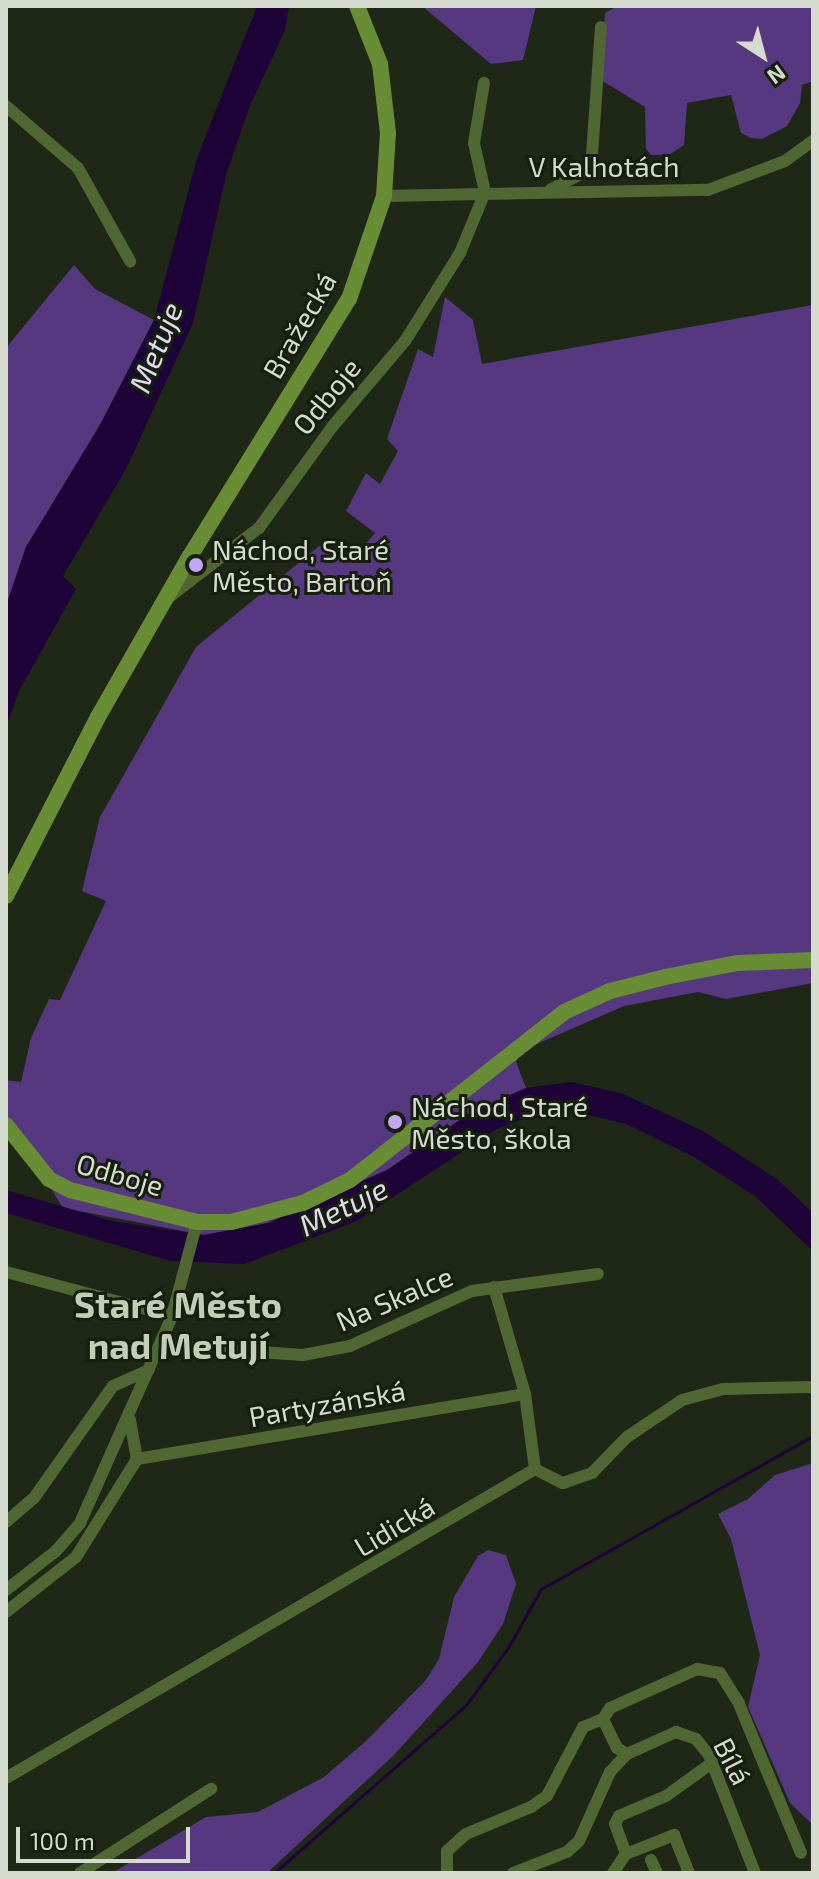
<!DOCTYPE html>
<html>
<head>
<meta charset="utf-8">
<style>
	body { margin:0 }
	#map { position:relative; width:819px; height:1879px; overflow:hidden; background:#1f2716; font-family:"Exo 2",sans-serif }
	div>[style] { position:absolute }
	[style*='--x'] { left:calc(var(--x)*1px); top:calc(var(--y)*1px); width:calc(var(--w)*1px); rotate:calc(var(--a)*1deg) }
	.green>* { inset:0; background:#55387f }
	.water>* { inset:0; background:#1e0339 }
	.stream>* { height:3px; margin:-1.5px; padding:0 1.5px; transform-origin:1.5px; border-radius:1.5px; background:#1e0339 }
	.street>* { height:12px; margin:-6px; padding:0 6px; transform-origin:6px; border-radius:6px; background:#506733 }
	.secondary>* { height:16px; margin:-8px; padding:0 8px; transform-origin:8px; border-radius:8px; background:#688d35 }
	.dots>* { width:22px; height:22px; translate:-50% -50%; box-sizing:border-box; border:4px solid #161e0d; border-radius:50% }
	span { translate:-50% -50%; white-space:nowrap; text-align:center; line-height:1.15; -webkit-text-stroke:6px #161e0d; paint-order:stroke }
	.street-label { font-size:28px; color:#d5dbcf }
	.poi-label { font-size:28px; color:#d5dbcf }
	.left { translate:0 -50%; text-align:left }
	.water-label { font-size:30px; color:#e1daf0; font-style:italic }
	.district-label { font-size:36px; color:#c3ceb8; font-weight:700 }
	.frame { position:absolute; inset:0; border:8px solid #d5dbcf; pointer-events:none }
	.north { position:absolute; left:723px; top:16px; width:80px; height:80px; -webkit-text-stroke:6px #161e0d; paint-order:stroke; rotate:144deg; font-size:22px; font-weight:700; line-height:32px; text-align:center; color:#d5dbcf }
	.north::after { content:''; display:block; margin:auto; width:28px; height:36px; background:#d5dbcf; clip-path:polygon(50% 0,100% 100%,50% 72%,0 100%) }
	.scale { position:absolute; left:16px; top:1827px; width:174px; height:36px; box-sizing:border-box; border:4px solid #d5dbcf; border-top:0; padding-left:10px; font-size:24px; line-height:28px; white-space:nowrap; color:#d5dbcf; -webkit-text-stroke:6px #161e0d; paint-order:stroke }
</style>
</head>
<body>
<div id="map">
	<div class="green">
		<i style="clip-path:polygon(422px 6px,536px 6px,523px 60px,491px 64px)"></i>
		<i style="clip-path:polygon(668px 6px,813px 6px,813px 81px,802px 85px,800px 103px,787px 126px,762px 139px,751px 138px,741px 133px,731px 95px,687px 103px,684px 145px,669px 155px,651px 155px,646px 149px,645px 107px,601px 80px,605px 13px,616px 7px)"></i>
		<i style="clip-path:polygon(74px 265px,95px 289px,154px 320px,102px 421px,26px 547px,6px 606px,6px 348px)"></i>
		<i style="clip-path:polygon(445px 297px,473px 320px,482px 364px,813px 305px,813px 983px,726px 999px,698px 992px,624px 1006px,523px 1050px,516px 1062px,526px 1088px,470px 1113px,387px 1170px,268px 1223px,204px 1235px,63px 1208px,6px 1115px,6px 1080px,21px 1082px,31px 1038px,49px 999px,60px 1000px,106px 901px,82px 891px,100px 817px,196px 647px,324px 542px,349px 563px,375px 533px,346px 511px,366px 473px,380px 484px,398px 451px,387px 439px,418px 349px,433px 357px)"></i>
		<i style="clip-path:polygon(813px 1463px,813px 1825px,790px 1803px,748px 1707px,760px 1655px,731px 1539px,718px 1514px,748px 1499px,775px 1475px)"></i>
		<i style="clip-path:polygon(488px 1550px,506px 1555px,516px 1584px,503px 1624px,478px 1662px,394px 1755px,267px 1873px,112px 1873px,206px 1817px,258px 1812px,324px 1777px,366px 1741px,426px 1680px,439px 1659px,454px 1597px,478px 1556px)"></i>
	</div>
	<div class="water">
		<i style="clip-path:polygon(257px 6px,289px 6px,285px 30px,249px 108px,226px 175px,193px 323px,126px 469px,63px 576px,76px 589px,19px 691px,6px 727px,6px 606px,26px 547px,98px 429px,154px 320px,197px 158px)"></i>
		<i style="clip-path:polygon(571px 1082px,621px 1093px,703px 1131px,778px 1180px,813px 1213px,813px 1251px,755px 1196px,694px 1157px,626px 1124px,568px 1110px,533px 1115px,495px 1130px,357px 1221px,244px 1264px,171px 1261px,6px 1213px,6px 1190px,112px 1221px,204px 1235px,268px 1223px,387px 1170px,470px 1113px,526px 1088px)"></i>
	</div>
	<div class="stream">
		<i style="--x:274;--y:1873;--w:255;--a:-41.2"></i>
		<i style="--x:466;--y:1705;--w:73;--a:-53.9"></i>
		<i style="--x:509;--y:1646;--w:65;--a:-60.7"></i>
		<i style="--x:541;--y:1589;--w:312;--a:-29.4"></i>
	</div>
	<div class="street">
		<i style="--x:6;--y:106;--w:95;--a:40.7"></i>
		<i style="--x:78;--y:168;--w:107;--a:60.8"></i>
		<i style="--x:551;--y:189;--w:45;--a:-26.6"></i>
		<i style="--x:591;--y:169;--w:142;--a:-86"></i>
		<i style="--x:384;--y:196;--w:324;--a:-1.1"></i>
		<i style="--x:708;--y:190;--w:82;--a:-20.6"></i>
		<i style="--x:785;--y:161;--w:34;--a:-36"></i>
		<i style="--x:168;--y:598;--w:115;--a:-37.6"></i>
		<i style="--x:259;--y:528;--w:125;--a:-54.1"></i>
		<i style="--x:332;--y:427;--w:113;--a:-49.7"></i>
		<i style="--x:405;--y:341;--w:104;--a:-58"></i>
		<i style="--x:460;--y:253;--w:66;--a:-67.7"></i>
		<i style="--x:485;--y:192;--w:50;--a:-102.7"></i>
		<i style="--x:474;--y:143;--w:61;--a:-80.5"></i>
		<i style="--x:6;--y:1272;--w:172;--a:14.8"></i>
		<i style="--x:494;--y:1287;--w:111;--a:73.8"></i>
		<i style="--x:525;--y:1394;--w:76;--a:82.4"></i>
		<i style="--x:162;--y:1341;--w:25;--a:14"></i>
		<i style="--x:186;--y:1347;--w:117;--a:3.9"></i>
		<i style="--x:303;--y:1355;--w:48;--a:-10.8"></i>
		<i style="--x:350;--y:1346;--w:134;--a:-24.3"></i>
		<i style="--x:472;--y:1291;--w:127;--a:-7.7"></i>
		<i style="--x:130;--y:1420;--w:40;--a:80"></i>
		<i style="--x:137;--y:1459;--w:393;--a:-9.5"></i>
		<i style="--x:6;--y:1522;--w:37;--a:-41"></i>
		<i style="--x:34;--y:1498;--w:137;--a:-54.8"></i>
		<i style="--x:113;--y:1386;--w:39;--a:-24"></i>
		<i style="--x:6;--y:1590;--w:63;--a:-38"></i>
		<i style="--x:56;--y:1551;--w:37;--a:-49"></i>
		<i style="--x:80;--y:1523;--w:227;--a:-66"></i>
		<i style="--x:172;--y:1316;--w:97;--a:-75.1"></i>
		<i style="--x:6;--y:1612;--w:89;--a:-38.2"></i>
		<i style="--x:76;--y:1557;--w:115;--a:-58.1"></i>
		<i style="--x:627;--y:1754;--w:12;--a:-149"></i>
		<i style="--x:617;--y:1748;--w:32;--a:-116"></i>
		<i style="--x:603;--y:1719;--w:13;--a:-58"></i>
		<i style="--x:610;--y:1708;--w:95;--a:-24.1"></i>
		<i style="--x:697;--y:1669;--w:23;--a:10"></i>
		<i style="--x:720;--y:1673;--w:36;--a:58"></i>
		<i style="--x:739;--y:1704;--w:161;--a:67.4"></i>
		<i style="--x:6;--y:1778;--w:613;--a:-30.29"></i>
		<i style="--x:535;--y:1469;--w:31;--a:27"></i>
		<i style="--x:563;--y:1483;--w:31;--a:-19"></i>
		<i style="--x:592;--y:1473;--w:50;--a:-45.8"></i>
		<i style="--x:627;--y:1437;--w:66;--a:-33.9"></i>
		<i style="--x:682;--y:1400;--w:42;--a:-15"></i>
		<i style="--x:723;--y:1389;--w:90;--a:-1.3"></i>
		<i style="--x:626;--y:1854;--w:52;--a:-21.6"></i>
		<i style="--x:674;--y:1835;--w:41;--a:68.5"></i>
		<i style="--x:651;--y:1860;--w:14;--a:65"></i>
		<i style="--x:80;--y:1873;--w:156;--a:-32.7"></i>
		<i style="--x:447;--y:1873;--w:22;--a:-90"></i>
		<i style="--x:447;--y:1851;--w:25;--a:-42"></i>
		<i style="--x:466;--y:1834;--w:70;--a:-22.6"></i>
		<i style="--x:531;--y:1807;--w:19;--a:-35"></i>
		<i style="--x:547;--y:1796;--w:78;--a:-62.4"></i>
		<i style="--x:583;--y:1727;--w:22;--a:-22"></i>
		<i style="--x:513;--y:1873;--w:58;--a:-21.3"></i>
		<i style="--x:567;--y:1852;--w:16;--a:-43"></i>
		<i style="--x:579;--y:1841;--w:76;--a:-65.8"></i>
		<i style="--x:610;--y:1772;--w:25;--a:-47"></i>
		<i style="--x:627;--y:1754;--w:54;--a:-24.2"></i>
		<i style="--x:676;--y:1732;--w:21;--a:19"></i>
		<i style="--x:696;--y:1739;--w:21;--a:51"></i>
		<i style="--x:709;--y:1755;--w:127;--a:68.7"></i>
		<i style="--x:613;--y:1873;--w:23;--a:-56"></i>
		<i style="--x:626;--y:1854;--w:32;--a:-110"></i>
		<i style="--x:615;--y:1824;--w:9;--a:-63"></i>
		<i style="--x:619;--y:1816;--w:51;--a:-23.1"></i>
		<i style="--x:666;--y:1796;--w:57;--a:-35.7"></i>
	</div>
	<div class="secondary">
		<i style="--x:6;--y:896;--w:201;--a:-62.8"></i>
		<i style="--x:98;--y:717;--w:185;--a:-60.3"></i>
		<i style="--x:190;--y:556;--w:302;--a:-58.3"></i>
		<i style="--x:349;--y:299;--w:109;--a:-71.2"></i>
		<i style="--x:384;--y:196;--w:63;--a:-86.4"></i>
		<i style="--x:388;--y:133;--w:69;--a:-96.6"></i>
		<i style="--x:380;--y:64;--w:62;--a:-111.6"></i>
		<i style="--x:6;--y:1125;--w:69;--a:51.5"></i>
		<i style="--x:49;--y:1179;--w:24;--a:28"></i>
		<i style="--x:70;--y:1190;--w:131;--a:14.1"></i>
		<i style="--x:197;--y:1222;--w:34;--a:0"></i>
		<i style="--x:231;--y:1222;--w:74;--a:-14.8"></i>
		<i style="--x:303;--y:1203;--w:52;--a:-26.1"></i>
		<i style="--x:350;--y:1180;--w:272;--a:-38.1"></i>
		<i style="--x:564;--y:1012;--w:51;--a:-24.5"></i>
		<i style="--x:610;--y:991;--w:57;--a:-14.3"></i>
		<i style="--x:665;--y:977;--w:73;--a:-11"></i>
		<i style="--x:737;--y:963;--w:76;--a:-2.3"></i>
	</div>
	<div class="dots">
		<i style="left:196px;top:565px;background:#c2a8f2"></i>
		<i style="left:395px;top:1122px;background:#c2a8f2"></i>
	</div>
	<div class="street-label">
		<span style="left:604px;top:166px">V Kalhotách</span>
		<span style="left:299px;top:325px;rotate:-60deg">Bražecká</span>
		<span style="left:326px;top:396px;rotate:-51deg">Odboje</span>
		<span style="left:120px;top:1174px;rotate:16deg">Odboje</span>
		<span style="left:394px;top:1298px;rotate:-23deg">Na Skalce</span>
		<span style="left:327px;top:1403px;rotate:-10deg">Partyzánská</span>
		<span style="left:394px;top:1526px;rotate:-31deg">Lidická</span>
		<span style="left:733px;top:1761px;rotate:63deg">Bílá</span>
	</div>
	<div class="poi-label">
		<span class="left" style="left:212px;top:565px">Náchod, Staré<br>Město, Bartoň</span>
		<span class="left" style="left:411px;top:1122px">Náchod, Staré<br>Město, škola</span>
	</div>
	<div class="water-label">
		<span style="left:155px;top:347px;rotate:-68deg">Metuje</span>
		<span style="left:343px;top:1206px;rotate:-26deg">Metuje</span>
	</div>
	<div class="district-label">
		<span style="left:178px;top:1324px">Staré Město<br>nad Metují</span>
	</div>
	<div class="frame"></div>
	<div class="north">N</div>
	<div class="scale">100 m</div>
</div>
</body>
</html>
